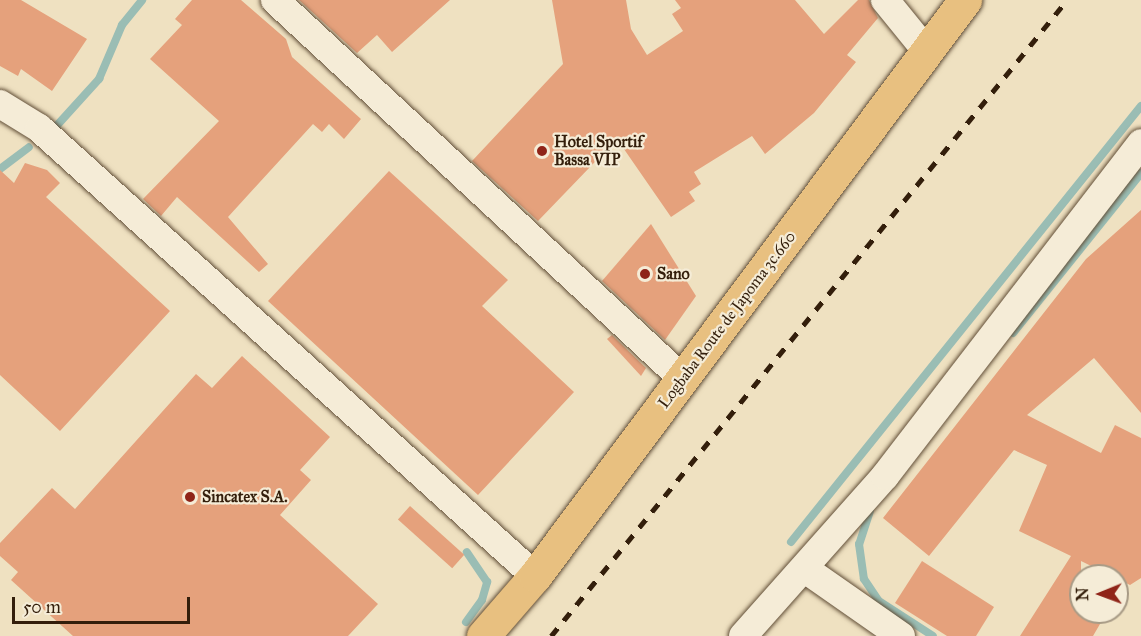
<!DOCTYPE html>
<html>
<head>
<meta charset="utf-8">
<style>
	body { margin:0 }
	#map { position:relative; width:1141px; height:636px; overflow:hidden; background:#efe1c1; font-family:"IM FELL Great Primer",serif }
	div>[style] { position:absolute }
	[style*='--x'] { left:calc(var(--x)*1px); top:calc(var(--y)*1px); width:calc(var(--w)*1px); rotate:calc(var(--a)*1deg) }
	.stream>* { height:8px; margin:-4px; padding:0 4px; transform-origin:4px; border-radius:4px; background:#9abdb4 }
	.building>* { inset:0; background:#e5a17c; transform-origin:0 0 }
	.roads { filter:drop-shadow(0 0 2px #624f38) drop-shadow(0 0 2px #624f38) }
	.minor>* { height:28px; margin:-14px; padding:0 14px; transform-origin:14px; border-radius:14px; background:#f5ecd7 }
	.major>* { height:33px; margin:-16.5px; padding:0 16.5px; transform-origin:16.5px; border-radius:16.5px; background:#e8c080 }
	.rail>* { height:4.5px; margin-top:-2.25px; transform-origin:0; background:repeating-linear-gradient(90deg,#331e0b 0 10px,transparent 0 20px) }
	.dots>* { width:16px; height:16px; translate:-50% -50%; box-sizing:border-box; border:3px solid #f5ecd7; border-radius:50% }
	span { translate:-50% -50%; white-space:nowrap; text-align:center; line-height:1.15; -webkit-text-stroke:4.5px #f5ecd7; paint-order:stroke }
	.poi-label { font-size:16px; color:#331e0b; font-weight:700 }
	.left { translate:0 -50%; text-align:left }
	.street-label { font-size:16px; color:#331e0b }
	.north { position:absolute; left:1069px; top:564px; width:60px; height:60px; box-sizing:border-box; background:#f5ecd7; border:2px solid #a79a85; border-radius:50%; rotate:269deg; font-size:16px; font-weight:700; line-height:24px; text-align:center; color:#331e0b }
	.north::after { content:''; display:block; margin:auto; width:21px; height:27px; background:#8f2418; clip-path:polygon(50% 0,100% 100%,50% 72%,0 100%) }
	.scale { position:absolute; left:12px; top:597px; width:178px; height:27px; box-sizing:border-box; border:3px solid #331e0b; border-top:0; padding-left:8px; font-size:18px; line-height:21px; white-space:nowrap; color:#331e0b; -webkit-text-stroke:4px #f5ecd7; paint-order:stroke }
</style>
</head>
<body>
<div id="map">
	<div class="stream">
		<i style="--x:51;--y:132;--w:72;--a:-47.8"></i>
		<i style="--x:99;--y:79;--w:59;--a:-66.9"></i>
		<i style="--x:122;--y:25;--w:32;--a:-51"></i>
		<i style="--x:0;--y:169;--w:36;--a:-37"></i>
		<i style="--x:1013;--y:333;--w:205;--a:-51.3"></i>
		<i style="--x:870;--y:511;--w:35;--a:108"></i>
		<i style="--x:859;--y:544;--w:35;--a:82"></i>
		<i style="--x:864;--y:579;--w:27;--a:56"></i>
		<i style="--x:879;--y:601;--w:64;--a:32.9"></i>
		<i style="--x:791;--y:542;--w:559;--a:-51.24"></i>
		<i style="--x:466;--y:622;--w:27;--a:-54"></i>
		<i style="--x:482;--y:600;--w:19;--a:-74"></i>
		<i style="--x:487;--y:582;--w:36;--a:-124"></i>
	</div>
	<div class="building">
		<i style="clip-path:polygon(0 0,21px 0,87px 39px,52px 91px,21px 69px,18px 76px,0 66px)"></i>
		<i style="clip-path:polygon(192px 0,241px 0,286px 39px,292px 57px,361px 119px,344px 139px,329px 124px,322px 132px,313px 124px,228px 217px,268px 264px,259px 272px,177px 197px,161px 216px,143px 199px,219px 121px,150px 59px,182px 25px,175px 19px)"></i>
		<i style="clip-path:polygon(299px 0,450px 0,392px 52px,377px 35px,357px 53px)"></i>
		<i style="clip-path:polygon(552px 0,626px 0,631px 29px,647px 55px,683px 31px,672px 14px,681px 8px,675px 0,795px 0,824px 34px,858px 0,869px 0,878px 18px,847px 55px,856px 62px,814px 113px,765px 154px,752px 136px,694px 172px,701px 184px,689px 192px,695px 201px,671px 217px,617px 139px,538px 221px,472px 161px,563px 64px)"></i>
		<i style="clip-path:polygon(25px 163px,47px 170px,60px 183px,46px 197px,170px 311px,60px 431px,0 375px,0 170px,14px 183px)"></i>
		<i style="clip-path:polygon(389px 171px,508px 280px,482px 306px,574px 392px,478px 495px,268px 301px)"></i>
		<i style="clip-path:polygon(1141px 210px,1141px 413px,1094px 358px,1027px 415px,1101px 453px,1115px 425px,1141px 438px,1141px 578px,1130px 585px,1081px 561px,1081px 612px,1107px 612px,1093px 636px,1020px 636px,1071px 556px,1019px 531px,1047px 465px,1014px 450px,929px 556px,883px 518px,1086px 259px)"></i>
		<i style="clip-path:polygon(651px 224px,696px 296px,665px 340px,602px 281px)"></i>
		<i style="clip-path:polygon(612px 335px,646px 368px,641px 376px,607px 339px)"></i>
		<i style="clip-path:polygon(242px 356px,330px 437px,300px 470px,311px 480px,280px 515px,378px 604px,348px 636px,73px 636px,11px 580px,18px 572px,0 556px,0 543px,52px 488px,75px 509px,196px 374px,212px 388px)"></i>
		<i style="left:410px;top:506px;width:73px;height:18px;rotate:42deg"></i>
		<i style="clip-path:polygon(922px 561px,994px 607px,976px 636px,947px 636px,895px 603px)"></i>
	</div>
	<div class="roads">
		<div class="minor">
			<i style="--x:275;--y:0;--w:557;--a:42.89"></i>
			<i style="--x:885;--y:0;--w:68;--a:50.9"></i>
			<i style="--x:0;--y:104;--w:46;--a:31.6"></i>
			<i style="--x:39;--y:128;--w:668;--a:42.09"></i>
			<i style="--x:805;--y:569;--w:117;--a:34.9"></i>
			<i style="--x:743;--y:636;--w:214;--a:-48.4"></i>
			<i style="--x:885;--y:476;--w:420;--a:-52.4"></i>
		</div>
		<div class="major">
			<i style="--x:483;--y:636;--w:79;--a:-49.1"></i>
			<i style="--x:535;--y:576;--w:719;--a:-53.26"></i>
		</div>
	</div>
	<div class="rail">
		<i style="--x:551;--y:636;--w:819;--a:-50.95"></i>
	</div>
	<div class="dots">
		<i style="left:542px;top:151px;background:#8f2418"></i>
		<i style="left:645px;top:274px;background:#8f2418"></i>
		<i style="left:190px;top:497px;background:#8f2418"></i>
	</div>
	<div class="poi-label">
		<span class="left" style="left:554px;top:151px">Hotel Sportif<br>Bassa VIP</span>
		<span class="left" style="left:657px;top:274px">Sano</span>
		<span class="left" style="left:202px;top:497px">Sincatex S.A.</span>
	</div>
	<div class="street-label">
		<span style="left:727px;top:320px;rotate:-53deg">Logbaba Route de Japoma 3c.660</span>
	</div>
	<div class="north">N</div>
	<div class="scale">50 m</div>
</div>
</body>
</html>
